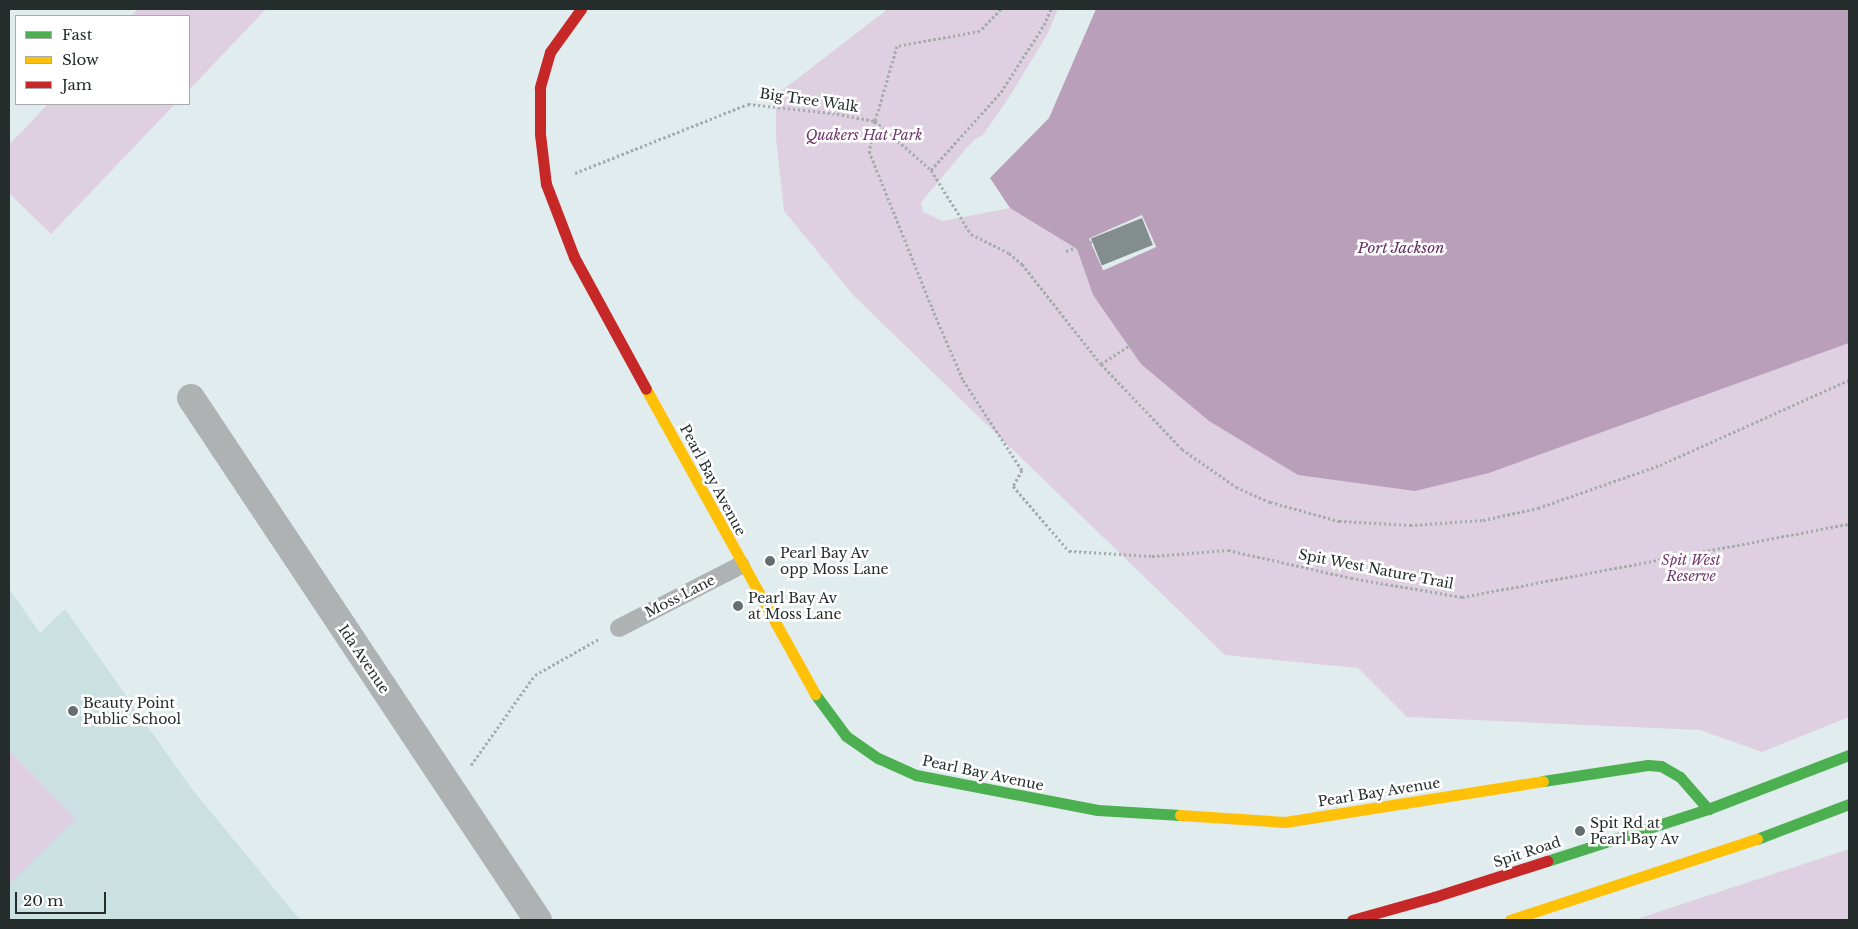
<!DOCTYPE html>
<html>
<head>
<meta charset="utf-8">
<style>
	body { margin:0 }
	#map { position:relative; width:1858px; height:929px; overflow:hidden; background:#e0eced; font-family:"Libre Baskerville",serif }
	div>[style] { position:absolute }
	[style*='--x'] { left:calc(var(--x)*1px); top:calc(var(--y)*1px); width:calc(var(--w)*1px); rotate:calc(var(--a)*1deg) }
	.built>* { inset:0; background:#cae0e1 }
	.green>* { inset:0; background:#ded0e1 }
	.water>* { inset:0; background:#ba9fbb }
	.pier>* { inset:0; background:#e0eced; transform-origin:0 0 }
	.building>* { inset:0; background:#848d8e; transform-origin:0 0 }
	.path>* { height:3px; margin-top:-1.5px; transform-origin:0; background:repeating-linear-gradient(90deg,#a6abac 0 2.5px,transparent 0 5px) }
	.lane>* { height:18px; margin:-9px; padding:0 9px; transform-origin:9px; border-radius:9px; background:#aeb2b2 }
	.street>* { height:28px; margin:-14px; padding:0 14px; transform-origin:14px; border-radius:14px; background:#aeb2b2 }
	.fast>* { height:11px; margin:-5.5px; padding:0 5.5px; transform-origin:5.5px; border-radius:5.5px; background:#4caf50 }
	.slow>* { height:11px; margin:-5.5px; padding:0 5.5px; transform-origin:5.5px; border-radius:5.5px; background:#ffc107 }
	.jam>* { height:11px; margin:-5.5px; padding:0 5.5px; transform-origin:5.5px; border-radius:5.5px; background:#c62828 }
	.dots>* { width:14px; height:14px; translate:-50% -50%; box-sizing:border-box; border:2px solid #fff; border-radius:50% }
	span { translate:-50% -50%; white-space:nowrap; text-align:center; line-height:1.15; -webkit-text-stroke:5px #fff; paint-order:stroke }
	.street-label { font-size:14px; color:#242c2c }
	.park-label { font-size:14px; color:#70386c; font-style:italic }
	.poi-label { font-size:14px; color:#242c2c }
	.left { translate:0 -50%; text-align:left }
	.water-label { font-size:15px; color:#662e61; font-style:italic }
	.frame { position:absolute; inset:0; border:10px solid #242c2c; pointer-events:none }
	.legend { position:absolute; left:15px; top:15px; width:175px; height:90px; box-sizing:border-box; background:#fff; border:1px solid #a7abab; margin:0; padding:6px 9px; list-style:none; font-size:15px; color:#242c2c }
	.legend li { display:flex; align-items:center; gap:10px; height:25px }
	.legend b { width:25px; border:1px solid #a7abab }
	.scale { position:absolute; left:15px; top:892px; width:91px; height:22px; box-sizing:border-box; border:2px solid #242c2c; border-top:0; padding-left:6px; font-size:15px; line-height:18px; white-space:nowrap; color:#242c2c; -webkit-text-stroke:4px #fff; paint-order:stroke }
</style>
</head>
<body>
<div id="map">
	<div class="built">
		<i style="clip-path:polygon(9px 589px,40px 633px,65px 609px,191px 788px,300px 920px,9px 920px)"></i>
	</div>
	<div class="green">
		<i style="clip-path:polygon(138px 9px,266px 9px,189px 90px,189px 16px,131px 16px)"></i>
		<i style="clip-path:polygon(888px 9px,1058px 9px,1048px 33px,1010px 96px,983px 135px,975px 139px,963px 152px,927px 195px,921px 203px,923px 212px,943px 221px,1010px 208px,1077px 249px,1093px 295px,1489px 473px,1849px 343px,1849px 717px,1762px 752px,1700px 730px,1407px 717px,1358px 668px,1225px 655px,855px 297px,784px 211px,776px 138px,776px 95px)"></i>
		<i style="clip-path:polygon(48px 104px,175px 104px,51px 234px,9px 193px,9px 145px)"></i>
		<i style="clip-path:polygon(9px 750px,76px 819px,10px 883px,9px 882px)"></i>
		<i style="clip-path:polygon(1849px 849px,1849px 920px,1634px 920px)"></i>
	</div>
	<div class="water">
		<i style="clip-path:polygon(1096px 9px,1849px 9px,1849px 343px,1489px 473px,1415px 491px,1298px 475px,1209px 421px,1141px 364px,1093px 295px,1077px 249px,1010px 208px,990px 178px,1049px 118px)"></i>
	</div>
	<div class="pier">
		<i style="left:1142px;top:215px;width:35px;height:58px;rotate:66deg"></i>
	</div>
	<div class="building">
		<i style="left:1142px;top:218px;width:29px;height:55px;rotate:68deg"></i>
	</div>
	<div class="path">
		<i style="--x:1001;--y:9;--w:30;--a:134"></i>
		<i style="--x:980;--y:31;--w:84;--a:169.8"></i>
		<i style="--x:897;--y:46;--w:78;--a:106.3"></i>
		<i style="--x:875;--y:121;--w:31;--a:101"></i>
		<i style="--x:869;--y:151;--w:169;--a:68.1"></i>
		<i style="--x:932;--y:308;--w:78;--a:66.7"></i>
		<i style="--x:963;--y:380;--w:108;--a:56.8"></i>
		<i style="--x:1022;--y:470;--w:18;--a:119"></i>
		<i style="--x:1013;--y:486;--w:86;--a:49.3"></i>
		<i style="--x:1069;--y:551;--w:83;--a:3.4"></i>
		<i style="--x:1152;--y:556;--w:76;--a:-4.5"></i>
		<i style="--x:1228;--y:550;--w:126;--a:12.8"></i>
		<i style="--x:1351;--y:578;--w:113;--a:9.7"></i>
		<i style="--x:1462;--y:597;--w:394;--a:-10.7"></i>
		<i style="--x:931;--y:170;--w:105;--a:-48.1"></i>
		<i style="--x:1001;--y:92;--w:80;--a:-57.3"></i>
		<i style="--x:1044;--y:25;--w:17;--a:-66"></i>
		<i style="--x:575;--y:173;--w:186;--a:-21.7"></i>
		<i style="--x:748;--y:104;--w:84;--a:6.1"></i>
		<i style="--x:832;--y:113;--w:44;--a:10.5"></i>
		<i style="--x:875;--y:121;--w:74;--a:41.2"></i>
		<i style="--x:931;--y:170;--w:75;--a:58"></i>
		<i style="--x:971;--y:234;--w:42;--a:26.6"></i>
		<i style="--x:1009;--y:253;--w:17;--a:40"></i>
		<i style="--x:1022;--y:264;--w:127;--a:51.7"></i>
		<i style="--x:1101;--y:364;--w:117;--a:46.4"></i>
		<i style="--x:1182;--y:449;--w:66;--a:35.1"></i>
		<i style="--x:1236;--y:487;--w:37;--a:24"></i>
		<i style="--x:1270;--y:502;--w:72;--a:15.4"></i>
		<i style="--x:1339;--y:521;--w:71;--a:3.2"></i>
		<i style="--x:1410;--y:525;--w:73;--a:-3.9"></i>
		<i style="--x:1483;--y:520;--w:56;--a:-12.3"></i>
		<i style="--x:1538;--y:508;--w:129;--a:-19.4"></i>
		<i style="--x:1660;--y:465;--w:207;--a:-24.2"></i>
		<i style="--x:1066;--y:251;--w:29;--a:-20"></i>
		<i style="--x:1101;--y:364;--w:42;--a:-33.3"></i>
		<i style="--x:471;--y:765;--w:110;--a:-54.6"></i>
		<i style="--x:535;--y:675;--w:73;--a:-29.4"></i>
	</div>
	<div class="lane">
		<i style="--x:619;--y:628;--w:137;--a:-27.3"></i>
	</div>
	<div class="street">
		<i style="--x:191;--y:398;--w:627;--a:56.39"></i>
	</div>
	<div class="fast">
		<i style="--x:815;--y:694;--w:52;--a:53.6"></i>
		<i style="--x:846;--y:736;--w:39;--a:35"></i>
		<i style="--x:878;--y:758;--w:42;--a:24.1"></i>
		<i style="--x:916;--y:775;--w:185;--a:10.9"></i>
		<i style="--x:1098;--y:810;--w:82;--a:3.5"></i>
		<i style="--x:1543;--y:781;--w:106;--a:-8.7"></i>
		<i style="--x:1648;--y:765;--w:13;--a:4"></i>
		<i style="--x:1661;--y:766;--w:22;--a:30"></i>
		<i style="--x:1680;--y:777;--w:43;--a:48.8"></i>
		<i style="--x:1757;--y:839;--w:98;--a:-20.8"></i>
		<i style="--x:1547;--y:861;--w:169;--a:-17.9"></i>
		<i style="--x:1708;--y:809;--w:151;--a:-21"></i>
	</div>
	<div class="slow">
		<i style="--x:646;--y:389;--w:349;--a:61"></i>
		<i style="--x:1180;--y:815;--w:105;--a:3.8"></i>
		<i style="--x:1285;--y:822;--w:261;--a:-9"></i>
		<i style="--x:1510;--y:920;--w:260;--a:-18.2"></i>
	</div>
	<div class="jam">
		<i style="--x:581;--y:9;--w:53;--a:125.8"></i>
		<i style="--x:550;--y:52;--w:37;--a:106"></i>
		<i style="--x:540;--y:88;--w:46;--a:90"></i>
		<i style="--x:540;--y:134;--w:50;--a:83.2"></i>
		<i style="--x:546;--y:184;--w:78;--a:69"></i>
		<i style="--x:574;--y:257;--w:150;--a:61.4"></i>
		<i style="--x:1352;--y:920;--w:85;--a:-15.7"></i>
		<i style="--x:1434;--y:897;--w:119;--a:-17.7"></i>
	</div>
	<div class="dots">
		<i style="left:770px;top:561px;background:#666f70"></i>
		<i style="left:738px;top:606px;background:#666f70"></i>
		<i style="left:73px;top:711px;background:#666f70"></i>
		<i style="left:1580px;top:831px;background:#666f70"></i>
	</div>
	<div class="street-label">
		<span style="left:809px;top:100px;rotate:8deg">Big Tree Walk</span>
		<span style="left:713px;top:480px;rotate:62deg">Pearl Bay Avenue</span>
		<span style="left:1376px;top:569px;rotate:11deg">Spit West Nature Trail</span>
		<span style="left:680px;top:596px;rotate:-27deg">Moss Lane</span>
		<span style="left:364px;top:659px;rotate:56deg">Ida Avenue</span>
		<span style="left:983px;top:773px;rotate:12deg">Pearl Bay Avenue</span>
		<span style="left:1379px;top:792px;rotate:-9deg">Pearl Bay Avenue</span>
		<span style="left:1527px;top:852px;rotate:-18deg">Spit Road</span>
	</div>
	<div class="park-label">
		<span style="left:864px;top:135px">Quakers Hat Park</span>
		<span style="left:1691px;top:568px">Spit West<br>Reserve</span>
	</div>
	<div class="poi-label">
		<span class="left" style="left:780px;top:561px">Pearl Bay Av<br>opp Moss Lane</span>
		<span class="left" style="left:748px;top:606px">Pearl Bay Av<br>at Moss Lane</span>
		<span class="left" style="left:83px;top:711px">Beauty Point<br>Public School</span>
		<span class="left" style="left:1590px;top:831px">Spit Rd at<br>Pearl Bay Av</span>
	</div>
	<div class="water-label">
		<span style="left:1401px;top:248px">Port Jackson</span>
	</div>
	<div class="frame"></div>
	<ul class="legend">
	<li><b style="height:6px;background:#4caf50"></b>Fast</li>
	<li><b style="height:6px;background:#ffc107"></b>Slow</li>
	<li><b style="height:6px;background:#c62828"></b>Jam</li>
	</ul>
	<div class="scale">20 m</div>
</div>
</body>
</html>
